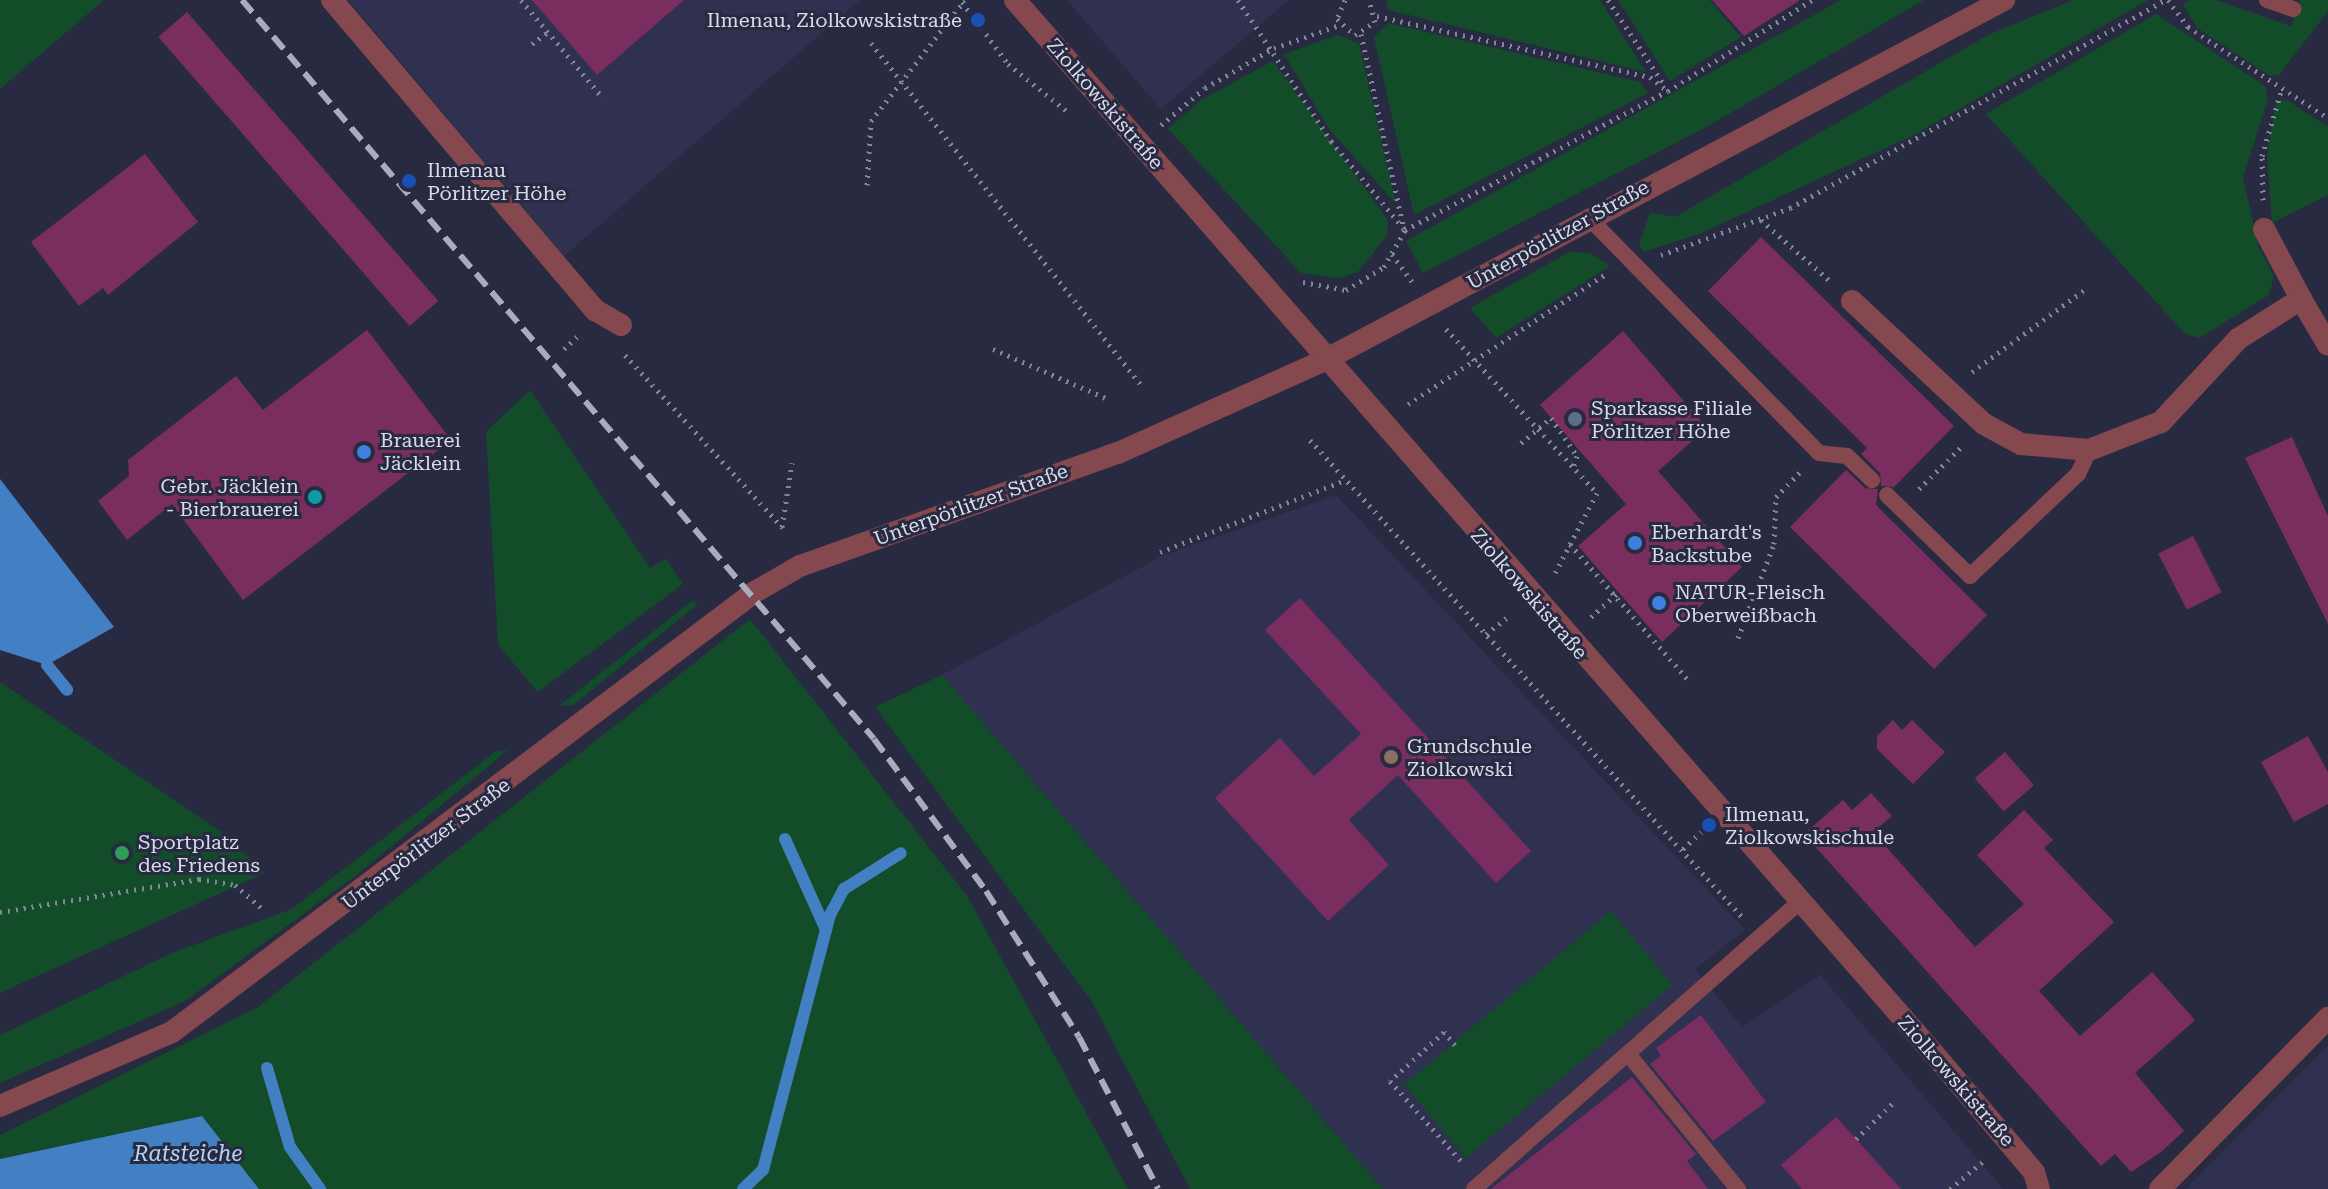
<!DOCTYPE html>
<html>
<head>
<meta charset="utf-8">
<style>
	body { margin:0 }
	#map { position:relative; width:2328px; height:1189px; overflow:hidden; background:#282a42; font-family:"Roboto Serif",serif }
	div>[style] { position:absolute }
	[style*='--x'] { left:calc(var(--x)*1px); top:calc(var(--y)*1px); width:calc(var(--w)*1px); rotate:calc(var(--a)*1deg) }
	.built>* { inset:0; background:#303150 }
	.green>* { inset:0; background:#124c29; transform-origin:0 0 }
	.water>* { inset:0; background:#4280c3 }
	.stream>* { height:12px; margin:-6px; padding:0 6px; transform-origin:6px; border-radius:6px; background:#4280c3 }
	.building>* { inset:0; background:#7a2e5f; transform-origin:0 0 }
	.path>* { height:5px; margin-top:-2.5px; transform-origin:0; background:repeating-linear-gradient(90deg,#84869a 0 2px,transparent 0 8px) }
	.service>* { height:16px; margin:-8px; padding:0 8px; transform-origin:8px; border-radius:8px; background:#84484e }
	.minor>* { height:22px; margin:-11px; padding:0 11px; transform-origin:11px; border-radius:11px; background:#84484e }
	.tertiary>* { height:22px; margin:-11px; padding:0 11px; transform-origin:11px; border-radius:11px; background:#84484e }
	.rail>* { height:6px; margin-top:-3px; transform-origin:0; background:repeating-linear-gradient(90deg,#a9abbe 0 16px,transparent 0 24px) }
	.dots>* { width:22px; height:22px; translate:-50% -50%; box-sizing:border-box; border:4px solid #282a42; border-radius:50% }
	span { translate:-50% -50%; white-space:nowrap; text-align:center; line-height:1.15; -webkit-text-stroke:6px #282a42; paint-order:stroke }
	.poi-label { font-size:20px; color:#d9dbeb }
	.right { translate:-100% -50%; text-align:right }
	.left { translate:0 -50%; text-align:left }
	.street-label { font-size:20px; color:#d9dbeb }
	.water-label { font-size:22px; color:#b4d3f7; font-style:italic }
</style>
</head>
<body>
<div id="map">
	<div class="built">
		<i style="clip-path:polygon(348px 0,860px 0,564px 256px)"></i>
		<i style="clip-path:polygon(1067px 0,1289px 0,1161px 109px)"></i>
		<i style="clip-path:polygon(1336px 495px,1745px 930px,1695px 969px,1742px 1027px,1820px 975px,2003px 1189px,1383px 1189px,942px 675px,1162px 556px)"></i>
		<i style="clip-path:polygon(2328px 1045px,2328px 1189px,2186px 1189px)"></i>
	</div>
	<div class="green">
		<i style="clip-path:polygon(0 0,104px 0,0 89px)"></i>
		<i style="clip-path:polygon(1386px 0,1600px 0,1646px 72px,1388px 10px)"></i>
		<i style="clip-path:polygon(1618px 0,1710px 0,1741px 37px,1670px 81px)"></i>
		<i style="clip-path:polygon(1841px 0,1924px 0,1703px 129px,1423px 273px,1406px 241px)"></i>
		<i style="clip-path:polygon(2073px 0,2148px 0,1914px 135px,1699px 234px,1643px 252px,1639px 245px,1650px 212px,1675px 217px,1988px 35px)"></i>
		<i style="clip-path:polygon(2190px 0,2216px 0,2291px 26px,2300px 0,2328px 0,2328px 11px,2279px 75px,2270px 76px,2197px 28px,2183px 5px)"></i>
		<i style="clip-path:polygon(2156px 14px,2265px 86px,2268px 99px,2243px 177px,2258px 245px,2274px 276px,2269px 295px,2199px 338px,2184px 333px,1986px 114px)"></i>
		<i style="clip-path:polygon(1388px 23px,1640px 82px,1648px 93px,1414px 215px,1374px 37px)"></i>
		<i style="clip-path:polygon(1338px 35px,1359px 44px,1396px 204px,1329px 129px,1284px 54px)"></i>
		<i style="clip-path:polygon(1273px 61px,1387px 219px,1388px 234px,1358px 272px,1339px 278px,1301px 273px,1168px 129px,1201px 100px)"></i>
		<i style="clip-path:polygon(2287px 100px,2328px 127px,2328px 195px,2272px 223px,2267px 156px,2276px 101px)"></i>
		<i style="clip-path:polygon(1569px 252px,1590px 253px,1610px 266px,1496px 338px,1470px 308px)"></i>
		<i style="clip-path:polygon(530px 390px,650px 568px,666px 559px,683px 584px,538px 692px,498px 645px,486px 432px)"></i>
		<i style="clip-path:polygon(693px 600px,697px 605px,573px 705px,559px 706px)"></i>
		<i style="clip-path:polygon(750px 619px,967px 896px,1128px 1189px,259px 1189px,202px 1116px,0 1159px,0 1135px,258px 1007px)"></i>
		<i style="clip-path:polygon(942px 675px,1383px 1189px,1190px 1189px,1092px 1002px,875px 707px)"></i>
		<i style="clip-path:polygon(0 682px,223px 833px,265px 873px,0 993px)"></i>
		<i style="clip-path:polygon(508px 750px,358px 874px,185px 1001px,0 1083px,0 1035px,172px 953px,292px 909px,495px 752px)"></i>
		<i style="left:1611px;top:911px;width:96px;height:270px;rotate:50deg"></i>
	</div>
	<div class="water">
		<i style="clip-path:polygon(0 479px,114px 627px,47px 665px,0 650px)"></i>
		<i style="clip-path:polygon(202px 1116px,259px 1189px,0 1189px,0 1159px)"></i>
	</div>
	<div class="stream">
		<i style="--x:47;--y:665;--w:32;--a:51"></i>
		<i style="--x:785;--y:839;--w:100;--a:65.7"></i>
		<i style="--x:267;--y:1068;--w:82;--a:73.8"></i>
		<i style="--x:290;--y:1147;--w:52;--a:54.5"></i>
		<i style="--x:743;--y:1189;--w:28;--a:-44"></i>
		<i style="--x:763;--y:1170;--w:264;--a:-75.3"></i>
		<i style="--x:830;--y:915;--w:30;--a:-62"></i>
		<i style="--x:844;--y:889;--w:67;--a:-32.3"></i>
	</div>
	<div class="building">
		<i style="clip-path:polygon(532px 0,684px 0,597px 75px)"></i>
		<i style="clip-path:polygon(1712px 0,1800px 0,1744px 36px)"></i>
		<i style="left:187px;top:12px;width:383px;height:38px;rotate:49deg"></i>
		<i style="clip-path:polygon(145px 154px,198px 222px,108px 295px,103px 288px,79px 306px,31px 242px)"></i>
		<i style="clip-path:polygon(1761px 237px,1954px 426px,1894px 487px,1881px 486px,1880px 473px,1861px 454px,1867px 448px,1708px 291px)"></i>
		<i style="clip-path:polygon(367px 330px,451px 440px,243px 600px,172px 504px,127px 540px,98px 501px,129px 476px,128px 460px,236px 376px,263px 410px)"></i>
		<i style="clip-path:polygon(1623px 331px,1707px 428px,1658px 471px,1742px 567px,1662px 642px,1578px 546px,1626px 504px,1540px 405px)"></i>
		<i style="clip-path:polygon(2292px 437px,2328px 516px,2328px 624px,2245px 458px)"></i>
		<i style="clip-path:polygon(1846px 470px,1865px 488px,1878px 489px,1876px 505px,1987px 615px,1934px 669px,1790px 527px)"></i>
		<i style="left:2193px;top:536px;width:63px;height:39px;rotate:63deg"></i>
		<i style="clip-path:polygon(1300px 598px,1531px 851px,1496px 883px,1398px 775px,1349px 820px,1389px 865px,1328px 921px,1215px 798px,1280px 738px,1314px 776px,1361px 734px,1265px 630px)"></i>
		<i style="clip-path:polygon(1893px 720px,1902px 730px,1912px 720px,1945px 752px,1913px 784px,1877px 749px,1877px 736px)"></i>
		<i style="clip-path:polygon(2308px 736px,2328px 772px,2328px 804px,2294px 822px,2261px 762px)"></i>
		<i style="left:2005px;top:752px;width:44px;height:40px;rotate:49deg"></i>
		<i style="clip-path:polygon(1871px 793px,1892px 816px,1873px 832px,1975px 947px,2024px 904px,1977px 855px,2024px 810px,2053px 840px,2044px 848px,2114px 922px,2039px 991px,2080px 1036px,2152px 972px,2195px 1020px,2135px 1073px,2184px 1131px,2161px 1152px,2131px 1172px,2115px 1154px,2101px 1166px,1804px 834px,1843px 800px,1852px 810px)"></i>
		<i style="clip-path:polygon(1701px 1015px,1766px 1102px,1713px 1141px,1650px 1064px,1661px 1056px,1656px 1048px)"></i>
		<i style="clip-path:polygon(1632px 1077px,1696px 1154px,1687px 1161px,1708px 1189px,1491px 1189px)"></i>
		<i style="clip-path:polygon(1836px 1117px,1856px 1139px,1901px 1189px,1802px 1189px,1781px 1165px)"></i>
	</div>
	<div class="path">
		<i style="--x:521;--y:0;--w:128;--a:50.1"></i>
		<i style="--x:1238;--y:0;--w:169;--a:56.6"></i>
		<i style="--x:1331;--y:141;--w:116;--a:50.3"></i>
		<i style="--x:1345;--y:0;--w:21;--a:113"></i>
		<i style="--x:1337;--y:19;--w:24;--a:42"></i>
		<i style="--x:1355;--y:35;--w:24;--a:-33"></i>
		<i style="--x:1375;--y:22;--w:23;--a:-105"></i>
		<i style="--x:1608;--y:0;--w:103;--a:56.5"></i>
		<i style="--x:2168;--y:0;--w:34;--a:53"></i>
		<i style="--x:2188;--y:27;--w:167;--a:33"></i>
		<i style="--x:962;--y:2;--w:77;--a:53.4"></i>
		<i style="--x:1008;--y:64;--w:77;--a:38.7"></i>
		<i style="--x:1377;--y:16;--w:280;--a:12.6"></i>
		<i style="--x:1650;--y:77;--w:23;--a:38"></i>
		<i style="--x:1361;--y:34;--w:200;--a:77.6"></i>
		<i style="--x:871;--y:43;--w:437;--a:51.7"></i>
		<i style="--x:532;--y:44;--w:20;--a:-37"></i>
		<i style="--x:1161;--y:125;--w:57;--a:-40.1"></i>
		<i style="--x:1205;--y:88;--w:80;--a:-30.1"></i>
		<i style="--x:1274;--y:48;--w:70;--a:-19.2"></i>
		<i style="--x:867;--y:185;--w:64;--a:-86.4"></i>
		<i style="--x:871;--y:121;--w:153;--a:-52.2"></i>
		<i style="--x:2263;--y:200;--w:44;--a:-91.3"></i>
		<i style="--x:2262;--y:156;--w:71;--a:-73.6"></i>
		<i style="--x:1761;--y:220;--w:92;--a:41.5"></i>
		<i style="--x:1392;--y:254;--w:34;--a:54"></i>
		<i style="--x:1661;--y:255;--w:137;--a:-20"></i>
		<i style="--x:1790;--y:208;--w:430;--a:-29"></i>
		<i style="--x:1303;--y:282;--w:44;--a:10.5"></i>
		<i style="--x:1346;--y:290;--w:44;--a:-31.2"></i>
		<i style="--x:1384;--y:267;--w:43;--a:-60.4"></i>
		<i style="--x:1405;--y:230;--w:297;--a:-27.9"></i>
		<i style="--x:1668;--y:91;--w:170;--a:-32.3"></i>
		<i style="--x:1446;--y:329;--w:223;--a:47.4"></i>
		<i style="--x:1597;--y:493;--w:90;--a:117.7"></i>
		<i style="--x:564;--y:349;--w:19;--a:-43"></i>
		<i style="--x:993;--y:349;--w:125;--a:23.5"></i>
		<i style="--x:625;--y:355;--w:234;--a:47.6"></i>
		<i style="--x:1972;--y:372;--w:139;--a:-36.2"></i>
		<i style="--x:1408;--y:404;--w:237;--a:-33.3"></i>
		<i style="--x:1551;--y:418;--w:46;--a:55.6"></i>
		<i style="--x:1577;--y:456;--w:10;--a:107"></i>
		<i style="--x:1310;--y:440;--w:645;--a:47.83"></i>
		<i style="--x:1521;--y:443;--w:34;--a:-40"></i>
		<i style="--x:1919;--y:489;--w:62;--a:-45"></i>
		<i style="--x:782;--y:527;--w:65;--a:-81.1"></i>
		<i style="--x:1570;--y:544;--w:181;--a:49"></i>
		<i style="--x:1160;--y:552;--w:199;--a:-21.2"></i>
		<i style="--x:1591;--y:617;--w:38;--a:-42"></i>
		<i style="--x:1486;--y:634;--w:31;--a:-38"></i>
		<i style="--x:1738;--y:638;--w:101;--a:-69"></i>
		<i style="--x:1774;--y:544;--w:47;--a:-87.6"></i>
		<i style="--x:1776;--y:497;--w:36;--a:-46"></i>
		<i style="--x:1683;--y:849;--w:26;--a:-43"></i>
		<i style="--x:0;--y:912;--w:202;--a:-9.4"></i>
		<i style="--x:199;--y:879;--w:36;--a:9"></i>
		<i style="--x:235;--y:885;--w:38;--a:41"></i>
		<i style="--x:1455;--y:1045;--w:17;--a:-130"></i>
		<i style="--x:1444;--y:1032;--w:73;--a:137.8"></i>
		<i style="--x:1390;--y:1081;--w:108;--a:48.4"></i>
		<i style="--x:1856;--y:1139;--w:54;--a:-44.3"></i>
		<i style="--x:1950;--y:1189;--w:47;--a:-39.8"></i>
	</div>
	<div class="service">
		<i style="--x:2267;--y:0;--w:28;--a:19"></i>
		<i style="--x:1588;--y:217;--w:330;--a:45.6"></i>
		<i style="--x:1819;--y:453;--w:28;--a:6"></i>
		<i style="--x:1847;--y:456;--w:35;--a:44"></i>
		<i style="--x:1887;--y:495;--w:116;--a:44.3"></i>
		<i style="--x:1970;--y:576;--w:149;--a:-43.4"></i>
		<i style="--x:2078;--y:474;--w:26;--a:-65"></i>
		<i style="--x:1629;--y:1055;--w:173;--a:50.9"></i>
		<i style="--x:1474;--y:1189;--w:434;--a:-41.4"></i>
	</div>
	<div class="minor">
		<i style="--x:332;--y:0;--w:407;--a:49.7"></i>
		<i style="--x:595;--y:310;--w:30;--a:30"></i>
		<i style="--x:1015;--y:0;--w:1400;--a:48.91"></i>
		<i style="--x:1935;--y:1055;--w:153;--a:49.8"></i>
		<i style="--x:2034;--y:1172;--w:18;--a:74"></i>
		<i style="--x:2264;--y:229;--w:79;--a:62.1"></i>
		<i style="--x:1852;--y:301;--w:180;--a:43"></i>
		<i style="--x:1984;--y:424;--w:42;--a:28.4"></i>
		<i style="--x:2021;--y:444;--w:68;--a:5"></i>
		<i style="--x:2089;--y:450;--w:77;--a:-21.3"></i>
		<i style="--x:2161;--y:422;--w:113;--a:-47.1"></i>
		<i style="--x:2238;--y:339;--w:75;--a:-32.4"></i>
		<i style="--x:2301;--y:299;--w:53;--a:59.6"></i>
		<i style="--x:2160;--y:1189;--w:240;--a:-45.5"></i>
	</div>
	<div class="tertiary">
		<i style="--x:0;--y:1106;--w:187;--a:-23.3"></i>
		<i style="--x:172;--y:1032;--w:728;--a:-37.07"></i>
		<i style="--x:753;--y:593;--w:54;--a:-29.9"></i>
		<i style="--x:800;--y:566;--w:337;--a:-19.6"></i>
		<i style="--x:1118;--y:453;--w:225;--a:-24.2"></i>
		<i style="--x:1323;--y:361;--w:771;--a:-27.93"></i>
	</div>
	<div class="rail">
		<i style="--x:242;--y:0;--w:972;--a:49.46"></i>
		<i style="--x:874;--y:739;--w:189;--a:53.6"></i>
		<i style="--x:986;--y:891;--w:173;--a:57.5"></i>
		<i style="--x:1079;--y:1037;--w:171;--a:62.5"></i>
	</div>
	<div class="dots">
		<i style="left:978px;top:20px;background:#1a4fb4"></i>
		<i style="left:409px;top:181px;background:#1a4fb4"></i>
		<i style="left:1575px;top:419px;background:#5c6f8a"></i>
		<i style="left:364px;top:452px;background:#3f7fe0"></i>
		<i style="left:315px;top:497px;background:#0f9aa8"></i>
		<i style="left:1635px;top:543px;background:#3f7fe0"></i>
		<i style="left:1659px;top:603px;background:#3f7fe0"></i>
		<i style="left:1391px;top:757px;background:#8d6e63"></i>
		<i style="left:1709px;top:825px;background:#1a4fb4"></i>
		<i style="left:122px;top:853px;background:#2e9e5b"></i>
	</div>
	<div class="poi-label">
		<span class="right" style="left:962px;top:20px">Ilmenau, Ziolkowskistraße</span>
		<span class="left" style="left:427px;top:182px">Ilmenau<br>Pörlitzer Höhe</span>
		<span class="left" style="left:1591px;top:420px">Sparkasse Filiale<br>Pörlitzer Höhe</span>
		<span class="left" style="left:380px;top:452px">Brauerei<br>Jäcklein</span>
		<span class="right" style="left:299px;top:498px">Gebr. Jäcklein<br>- Bierbrauerei</span>
		<span class="left" style="left:1651px;top:544px">Eberhardt's<br>Backstube</span>
		<span class="left" style="left:1675px;top:604px">NATUR-Fleisch<br>Oberweißbach</span>
		<span class="left" style="left:1407px;top:758px">Grundschule<br>Ziolkowski</span>
		<span class="left" style="left:1725px;top:826px">Ilmenau,<br>Ziolkowskischule</span>
		<span class="left" style="left:138px;top:854px">Sportplatz<br>des Friedens</span>
	</div>
	<div class="street-label">
		<span style="left:1105px;top:104px;rotate:49deg">Ziolkowskistraße</span>
		<span style="left:1558px;top:235px;rotate:-29deg">Unterpörlitzer Straße</span>
		<span style="left:971px;top:505px;rotate:-20deg">Unterpörlitzer Straße</span>
		<span style="left:1529px;top:594px;rotate:49deg">Ziolkowskistraße</span>
		<span style="left:426px;top:844px;rotate:-37deg">Unterpörlitzer Straße</span>
		<span style="left:1956px;top:1081px;rotate:49deg">Ziolkowskistraße</span>
	</div>
	<div class="water-label">
		<span style="left:188px;top:1154px">Ratsteiche</span>
	</div>
</div>
</body>
</html>
